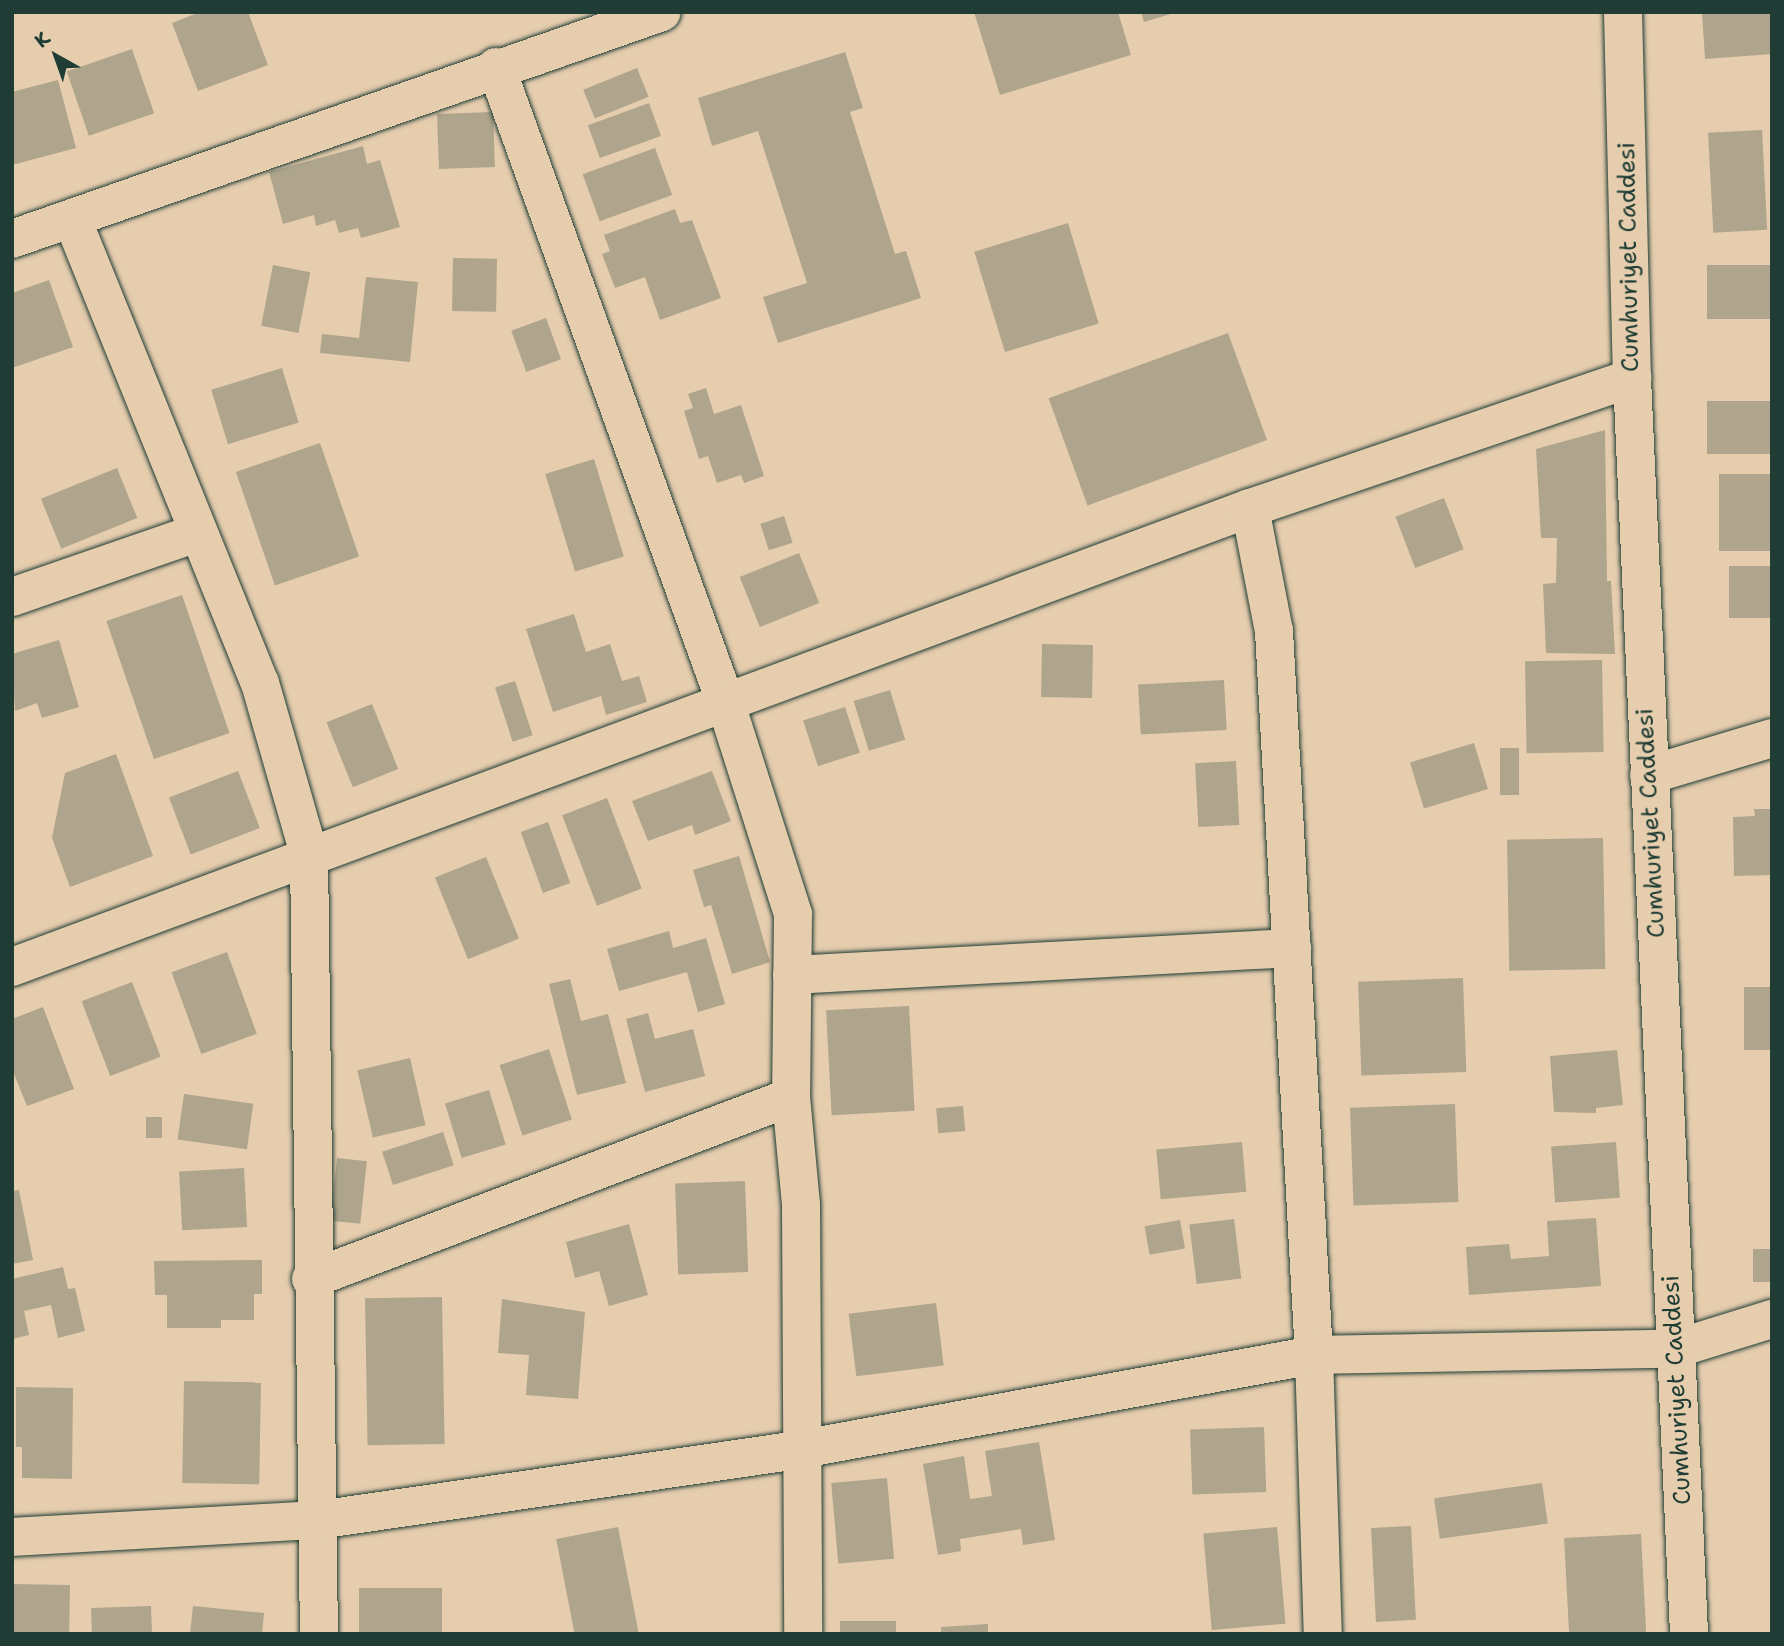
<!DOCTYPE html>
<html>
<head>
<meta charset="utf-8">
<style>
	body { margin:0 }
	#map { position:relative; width:1784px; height:1646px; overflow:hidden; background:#e6cdae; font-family:"Shantell Sans",sans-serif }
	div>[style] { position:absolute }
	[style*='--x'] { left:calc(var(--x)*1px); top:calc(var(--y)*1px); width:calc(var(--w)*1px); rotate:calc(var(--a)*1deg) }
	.building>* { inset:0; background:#afa48c; transform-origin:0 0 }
	.roads { filter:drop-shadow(0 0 2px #1f3d34) drop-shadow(0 0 2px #1f3d34) }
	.minor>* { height:38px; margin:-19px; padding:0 19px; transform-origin:19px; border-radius:19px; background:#e6cdae }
	.major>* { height:38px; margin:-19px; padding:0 19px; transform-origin:19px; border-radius:19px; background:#e6cdae }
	span { translate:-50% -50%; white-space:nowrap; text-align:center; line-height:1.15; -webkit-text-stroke:5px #e6cdae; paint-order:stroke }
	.street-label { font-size:24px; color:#1f3d34 }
	.frame { position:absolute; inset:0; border:14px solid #1f3d34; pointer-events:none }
	.north { position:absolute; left:21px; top:21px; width:70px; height:70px; -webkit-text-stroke:5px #e6cdae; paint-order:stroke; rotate:320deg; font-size:19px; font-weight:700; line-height:28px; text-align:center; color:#1f3d34 }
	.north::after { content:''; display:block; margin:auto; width:24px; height:32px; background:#1f3d34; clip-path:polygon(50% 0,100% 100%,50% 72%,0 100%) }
</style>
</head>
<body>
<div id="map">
	<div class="building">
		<i style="clip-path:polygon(200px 12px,248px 12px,268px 65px,198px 91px,172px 23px)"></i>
		<i style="clip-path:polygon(974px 12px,1118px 12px,1131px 55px,1000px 95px)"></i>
		<i style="clip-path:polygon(1141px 12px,1174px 12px,1174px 13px,1144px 22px)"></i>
		<i style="clip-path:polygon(1702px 12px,1772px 12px,1772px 54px,1705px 59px)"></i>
		<i style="left:132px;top:49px;width:68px;height:69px;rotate:71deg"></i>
		<i style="clip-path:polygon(845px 52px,863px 108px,850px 112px,895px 254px,906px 251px,921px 298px,778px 343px,763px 297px,807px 283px,758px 131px,712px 146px,698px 98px)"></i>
		<i style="left:637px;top:68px;width:31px;height:58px;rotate:68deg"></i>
		<i style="clip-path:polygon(58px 80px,76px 148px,12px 165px,12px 92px)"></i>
		<i style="left:649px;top:103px;width:35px;height:65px;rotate:70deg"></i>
		<i style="left:493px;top:112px;width:55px;height:56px;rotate:88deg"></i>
		<i style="left:1762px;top:130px;width:100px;height:54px;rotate:87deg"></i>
		<i style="clip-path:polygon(363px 146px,367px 164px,380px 160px,400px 227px,361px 238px,358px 228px,339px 233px,335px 220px,316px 226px,314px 215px,283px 224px,269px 172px)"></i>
		<i style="left:655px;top:148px;width:50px;height:77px;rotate:70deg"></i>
		<i style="clip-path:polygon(675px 209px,680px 223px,692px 220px,721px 298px,660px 320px,645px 277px,615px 288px,602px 254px,610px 251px,604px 235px)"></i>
		<i style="left:1068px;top:223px;width:105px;height:98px;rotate:73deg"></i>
		<i style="left:453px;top:258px;width:44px;height:53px;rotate:1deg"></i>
		<i style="left:273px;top:265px;width:38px;height:62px;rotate:11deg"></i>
		<i style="left:1772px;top:265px;width:54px;height:65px;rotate:90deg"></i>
		<i style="clip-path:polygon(366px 277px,418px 282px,410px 362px,320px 353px,322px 334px,359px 338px)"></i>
		<i style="clip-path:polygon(49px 280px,73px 347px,12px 368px,12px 293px)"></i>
		<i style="left:546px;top:318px;width:44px;height:37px;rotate:70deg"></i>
		<i style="left:1228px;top:333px;width:114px;height:191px;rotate:70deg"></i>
		<i style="left:282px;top:368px;width:57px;height:74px;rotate:73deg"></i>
		<i style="clip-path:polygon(706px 388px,714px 414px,741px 405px,764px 476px,744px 483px,741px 475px,717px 483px,708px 456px,699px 459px,684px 411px,693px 408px,688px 394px)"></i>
		<i style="left:1772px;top:401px;width:53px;height:65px;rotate:90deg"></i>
		<i style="clip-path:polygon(1605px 430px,1607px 581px,1611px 581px,1615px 654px,1546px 653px,1543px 584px,1556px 583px,1557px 538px,1541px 538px,1536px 449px)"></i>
		<i style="left:320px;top:443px;width:120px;height:89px;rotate:71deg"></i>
		<i style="left:594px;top:459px;width:102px;height:51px;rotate:73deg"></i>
		<i style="left:117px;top:468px;width:54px;height:82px;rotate:68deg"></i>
		<i style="left:1719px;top:474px;width:53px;height:77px"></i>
		<i style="left:1444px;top:498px;width:55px;height:52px;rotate:69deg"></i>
		<i style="left:784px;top:516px;width:28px;height:25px;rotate:72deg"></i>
		<i style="left:799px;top:553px;width:54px;height:64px;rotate:68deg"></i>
		<i style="left:1772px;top:566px;width:52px;height:43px;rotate:90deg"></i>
		<i style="left:182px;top:595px;width:146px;height:80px;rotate:71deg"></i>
		<i style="clip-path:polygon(574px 614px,586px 652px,610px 644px,622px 681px,639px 676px,647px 702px,606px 715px,601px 696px,553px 712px,526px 629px)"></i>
		<i style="clip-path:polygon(59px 640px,79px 707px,42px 718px,37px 703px,15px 711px,12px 654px)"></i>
		<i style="left:1042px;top:644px;width:51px;height:53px;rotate:1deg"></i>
		<i style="left:1602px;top:660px;width:92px;height:77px;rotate:89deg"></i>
		<i style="left:1224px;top:680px;width:50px;height:86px;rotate:87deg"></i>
		<i style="left:515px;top:681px;width:57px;height:21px;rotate:72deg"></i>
		<i style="left:890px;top:690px;width:52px;height:38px;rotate:73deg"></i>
		<i style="left:372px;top:704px;width:70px;height:49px;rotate:68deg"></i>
		<i style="left:845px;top:707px;width:48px;height:44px;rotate:72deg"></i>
		<i style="left:1474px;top:743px;width:48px;height:67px;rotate:73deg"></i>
		<i style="left:1500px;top:748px;width:19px;height:47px"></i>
		<i style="clip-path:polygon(116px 754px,153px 856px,70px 887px,52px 838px,65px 773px)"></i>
		<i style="left:1236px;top:761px;width:64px;height:41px;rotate:87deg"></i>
		<i style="left:238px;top:771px;width:61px;height:74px;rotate:69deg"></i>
		<i style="clip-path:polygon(712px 771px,731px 821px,695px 835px,692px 825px,648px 841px,632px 801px)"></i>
		<i style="left:607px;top:798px;width:97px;height:48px;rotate:69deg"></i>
		<i style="clip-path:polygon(1754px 809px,1772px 809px,1772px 875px,1734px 876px,1733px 817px,1755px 816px)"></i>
		<i style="left:548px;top:822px;width:65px;height:29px;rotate:70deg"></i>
		<i style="left:1603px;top:838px;width:131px;height:96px;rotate:89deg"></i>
		<i style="clip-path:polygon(739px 856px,770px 962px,732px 974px,711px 905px,704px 907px,693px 870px)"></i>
		<i style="left:486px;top:857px;width:88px;height:55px;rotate:68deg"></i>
		<i style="clip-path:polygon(669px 931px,673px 948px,706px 938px,725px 1004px,698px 1012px,687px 972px,619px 991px,607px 949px)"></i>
		<i style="left:227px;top:952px;width:87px;height:59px;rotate:70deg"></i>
		<i style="left:1463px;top:978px;width:94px;height:105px;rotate:88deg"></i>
		<i style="clip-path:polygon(570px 979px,581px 1021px,608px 1014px,626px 1083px,577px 1095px,549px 984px)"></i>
		<i style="left:132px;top:982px;width:80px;height:54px;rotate:69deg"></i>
		<i style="left:1744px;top:987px;width:28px;height:63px"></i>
		<i style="left:909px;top:1006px;width:105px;height:83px;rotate:87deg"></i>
		<i style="clip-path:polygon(43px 1007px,74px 1089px,27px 1106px,12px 1069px,12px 1019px)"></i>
		<i style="clip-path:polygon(648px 1013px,655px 1039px,693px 1029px,705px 1076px,645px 1092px,626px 1019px)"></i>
		<i style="left:549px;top:1049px;width:74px;height:52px;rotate:72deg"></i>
		<i style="clip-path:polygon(1617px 1050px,1623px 1105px,1596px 1108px,1596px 1113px,1554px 1112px,1550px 1056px)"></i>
		<i style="left:410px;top:1058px;width:69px;height:54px;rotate:77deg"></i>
		<i style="left:489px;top:1090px;width:57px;height:46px;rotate:73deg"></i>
		<i style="left:184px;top:1094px;width:70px;height:46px;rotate:8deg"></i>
		<i style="left:1455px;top:1104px;width:98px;height:105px;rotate:88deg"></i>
		<i style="left:963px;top:1106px;width:25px;height:27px;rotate:85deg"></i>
		<i style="left:146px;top:1117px;width:16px;height:21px"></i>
		<i style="left:443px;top:1132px;width:35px;height:64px;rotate:72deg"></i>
		<i style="left:1242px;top:1142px;width:50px;height:86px;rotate:85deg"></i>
		<i style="left:1616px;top:1142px;width:56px;height:65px;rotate:86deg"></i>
		<i style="left:337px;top:1158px;width:30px;height:63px;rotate:6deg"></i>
		<i style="left:244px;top:1168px;width:59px;height:65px;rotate:87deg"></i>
		<i style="left:745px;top:1181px;width:91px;height:70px;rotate:88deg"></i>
		<i style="clip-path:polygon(19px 1190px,33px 1260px,12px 1264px,12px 1191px)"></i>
		<i style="clip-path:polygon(1596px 1218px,1601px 1286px,1469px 1295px,1466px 1247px,1509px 1244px,1511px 1259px,1549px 1256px,1547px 1221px)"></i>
		<i style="left:1234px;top:1219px;width:60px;height:45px;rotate:83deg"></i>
		<i style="left:1180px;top:1220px;width:29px;height:36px;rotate:80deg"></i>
		<i style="clip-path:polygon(629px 1224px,648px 1295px,609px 1306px,599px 1271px,575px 1278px,566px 1242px)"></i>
		<i style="left:1772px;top:1249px;width:33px;height:19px;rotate:90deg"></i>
		<i style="clip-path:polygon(262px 1260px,262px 1294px,254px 1294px,254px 1320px,221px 1320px,221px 1328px,167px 1328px,167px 1295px,155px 1295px,154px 1261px)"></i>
		<i style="clip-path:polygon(63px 1267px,68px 1289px,75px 1288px,85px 1331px,58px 1338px,51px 1305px,24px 1311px,29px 1335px,12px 1339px,12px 1279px)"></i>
		<i style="left:442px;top:1297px;width:147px;height:77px;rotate:89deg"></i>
		<i style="clip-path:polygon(502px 1299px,585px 1312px,578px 1399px,526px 1395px,529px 1355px,498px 1353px)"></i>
		<i style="left:936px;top:1303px;width:63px;height:88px;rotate:83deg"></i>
		<i style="left:184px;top:1381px;width:77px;height:102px;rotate:1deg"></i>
		<i style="clip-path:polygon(16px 1387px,73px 1388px,72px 1479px,22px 1478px,22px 1447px,16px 1447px)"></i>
		<i style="left:1264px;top:1427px;width:65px;height:74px;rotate:88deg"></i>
		<i style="clip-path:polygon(1039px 1442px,1055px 1540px,1023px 1545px,1021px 1529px,960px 1539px,961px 1551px,938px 1555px,923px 1464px,964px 1456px,970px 1499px,992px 1496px,985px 1451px)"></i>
		<i style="left:887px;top:1478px;width:81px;height:56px;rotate:85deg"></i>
		<i style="left:1542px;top:1483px;width:41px;height:109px;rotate:82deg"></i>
		<i style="left:1411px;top:1526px;width:94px;height:40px;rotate:87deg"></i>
		<i style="left:618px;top:1527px;width:109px;height:63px;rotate:79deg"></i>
		<i style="left:1277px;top:1527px;width:97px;height:74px;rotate:85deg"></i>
		<i style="left:1641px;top:1534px;width:100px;height:77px;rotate:87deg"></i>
		<i style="left:12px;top:1584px;width:58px;height:50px;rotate:1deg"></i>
		<i style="left:359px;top:1588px;width:83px;height:46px"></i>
		<i style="left:151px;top:1606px;width:28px;height:60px;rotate:88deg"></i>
		<i style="clip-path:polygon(193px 1606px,264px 1613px,262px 1634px,190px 1634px)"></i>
		<i style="left:896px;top:1621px;width:13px;height:56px;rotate:90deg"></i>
		<i style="clip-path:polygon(988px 1624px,988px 1634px,941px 1634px,941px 1627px)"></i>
	</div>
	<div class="roads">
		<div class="minor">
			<i style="--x:496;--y:67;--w:674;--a:70.14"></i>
			<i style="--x:725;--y:701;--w:224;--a:72.3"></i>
			<i style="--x:793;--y:914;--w:183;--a:90.6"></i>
			<i style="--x:791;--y:1097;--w:107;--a:84.7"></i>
			<i style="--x:801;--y:1204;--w:430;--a:89.7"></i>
			<i style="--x:73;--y:221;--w:498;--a:68"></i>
			<i style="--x:260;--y:683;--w:178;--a:74"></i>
			<i style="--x:309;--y:854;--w:780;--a:89.27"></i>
			<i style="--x:12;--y:239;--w:688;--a:-19.25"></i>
			<i style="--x:1250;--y:508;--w:125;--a:79"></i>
			<i style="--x:1274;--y:631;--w:725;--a:86.84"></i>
			<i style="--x:1314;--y:1355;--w:279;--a:88.2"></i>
			<i style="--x:12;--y:597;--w:196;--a:-19.1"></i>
			<i style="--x:1649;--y:775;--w:128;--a:-16.7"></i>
			<i style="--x:12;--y:967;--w:1320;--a:-20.34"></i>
			<i style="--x:1250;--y:508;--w:404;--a:-18.8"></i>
			<i style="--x:792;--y:975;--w:501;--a:-3.09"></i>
			<i style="--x:311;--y:1279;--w:513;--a:-20.77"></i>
			<i style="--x:12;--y:1537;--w:306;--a:-3.2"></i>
			<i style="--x:318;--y:1520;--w:489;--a:-8.3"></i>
			<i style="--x:802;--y:1449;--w:521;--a:-10.4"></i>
			<i style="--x:1314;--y:1355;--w:361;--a:-1"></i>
			<i style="--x:1675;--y:1349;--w:102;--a:-17.2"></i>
		</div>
		<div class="major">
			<i style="--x:1623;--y:12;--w:366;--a:88.6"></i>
			<i style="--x:1632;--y:378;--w:1257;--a:87.4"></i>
		</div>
	</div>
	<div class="street-label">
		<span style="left:1629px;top:257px;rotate:-91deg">Cumhuriyet Caddesi</span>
		<span style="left:1651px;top:823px;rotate:-93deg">Cumhuriyet Caddesi</span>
		<span style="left:1677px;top:1390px;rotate:-93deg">Cumhuriyet Caddesi</span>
	</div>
	<div class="frame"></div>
	<div class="north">K</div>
</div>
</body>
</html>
